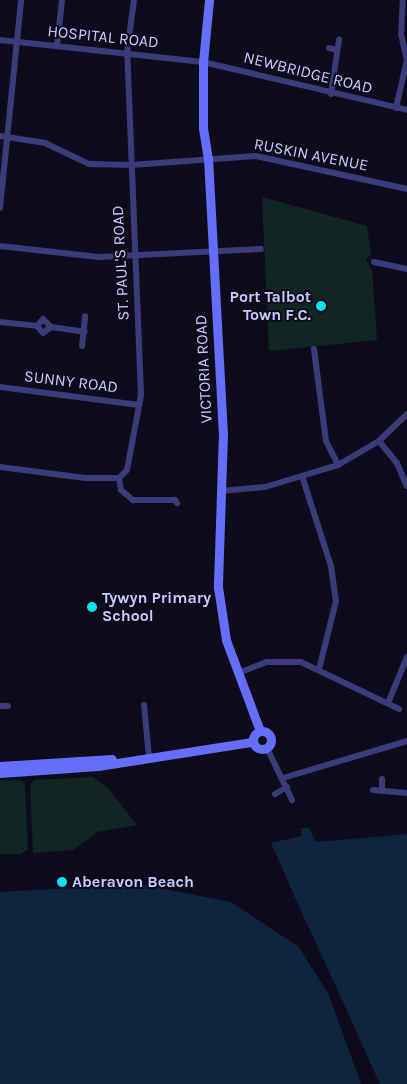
<!DOCTYPE html>
<html>
<head>
<meta charset="utf-8">
<style>
	body { margin:0 }
	#map { position:relative; width:407px; height:1084px; overflow:hidden; background:#0e0c1c; font-family:Karla,sans-serif }
	div>[style] { position:absolute }
	[style*='--x'] { left:calc(var(--x)*1px); top:calc(var(--y)*1px); width:calc(var(--w)*1px); rotate:calc(var(--a)*1deg) }
	.green>* { inset:0; background:#102623 }
	.water>* { inset:0; background:#0e243f }
	.pier>* { inset:0; background:#0e0c1c }
	.street>* { height:6px; margin:-3px; padding:0 3px; transform-origin:3px; border-radius:3px; background:#393c79 }
	.secondary>* { height:9px; margin:-4.5px; padding:0 4.5px; transform-origin:4.5px; border-radius:4.5px; background:#656ef8 }
	.secondary>.ring { margin:-4.5px; padding:0; box-sizing:content-box; background:none; border:9px solid #656ef8; border-radius:50% }
	.dots>* { width:14px; height:14px; translate:-50% -50%; box-sizing:border-box; border:2px solid #0e0c1c; border-radius:50% }
	span { translate:-50% -50%; white-space:nowrap; text-align:center; line-height:1.15; -webkit-text-stroke:4px #0e0c1c; paint-order:stroke }
	.street-label { font-size:16px; color:#cbcafd }
	.poi-label { font-size:16px; color:#cbcafd; font-weight:700 }
	.right { translate:-100% -50%; text-align:right }
	.left { translate:0 -50%; text-align:left }
</style>
</head>
<body>
<div id="map">
	<div class="green">
		<i style="clip-path:polygon(262px 197px,367px 226px,371px 254px,366px 259px,372px 271px,377px 340px,269px 351px)"></i>
		<i style="clip-path:polygon(93px 777px,108px 788px,137px 825px,98px 832px,73px 850px,33px 853px,30px 784px,35px 780px)"></i>
		<i style="clip-path:polygon(21px 780px,25px 785px,28px 849px,21px 854px,0 854px,0 781px)"></i>
	</div>
	<div class="water">
		<i style="clip-path:polygon(301px 828px,309px 828px,316px 842px,407px 834px,407px 1084px,0 1084px,0 892px,139px 884px,231px 902px,275px 906px,295px 897px,271px 843px,301px 836px)"></i>
	</div>
	<div class="pier">
		<i style="clip-path:polygon(295px 898px,333px 980px,380px 1084px,361px 1084px,329px 995px,299px 947px,231px 902px,275px 906px)"></i>
	</div>
	<div class="street">
		<i style="--x:0;--y:40;--w:204;--a:6.2"></i>
		<i style="--x:203;--y:62;--w:210;--a:13.2"></i>
		<i style="--x:57;--y:46;--w:46;--a:-83.8"></i>
		<i style="--x:329;--y:48;--w:8;--a:14"></i>
		<i style="--x:331;--y:94;--w:55;--a:-81.6"></i>
		<i style="--x:396;--y:108;--w:49;--a:-77.1"></i>
		<i style="--x:407;--y:60;--w:26;--a:-103"></i>
		<i style="--x:401;--y:35;--w:35;--a:-87"></i>
		<i style="--x:0;--y:136;--w:46;--a:8.8"></i>
		<i style="--x:45;--y:143;--w:49;--a:25.5"></i>
		<i style="--x:89;--y:164;--w:42;--a:1.4"></i>
		<i style="--x:131;--y:165;--w:125;--a:-4.1"></i>
		<i style="--x:256;--y:156;--w:155;--a:12.3"></i>
		<i style="--x:0;--y:208;--w:209;--a:-84.2"></i>
		<i style="--x:0;--y:246;--w:99;--a:6.4"></i>
		<i style="--x:98;--y:257;--w:163;--a:-2.8"></i>
		<i style="--x:374;--y:262;--w:34;--a:12"></i>
		<i style="--x:0;--y:322;--w:37;--a:6"></i>
		<i style="--x:37;--y:326;--w:9;--a:49"></i>
		<i style="--x:43;--y:333;--w:10;--a:-37"></i>
		<i style="--x:37;--y:326;--w:9;--a:-49"></i>
		<i style="--x:43;--y:319;--w:11;--a:45"></i>
		<i style="--x:51;--y:327;--w:34;--a:8"></i>
		<i style="--x:82;--y:346;--w:30;--a:-84"></i>
		<i style="--x:314;--y:349;--w:93;--a:82.6"></i>
		<i style="--x:326;--y:441;--w:27;--a:63"></i>
		<i style="--x:0;--y:387;--w:140;--a:7.4"></i>
		<i style="--x:379;--y:441;--w:28;--a:51"></i>
		<i style="--x:397;--y:463;--w:25;--a:67"></i>
		<i style="--x:0;--y:467;--w:86;--a:7.4"></i>
		<i style="--x:85;--y:478;--w:34;--a:0"></i>
		<i style="--x:119;--y:478;--w:11;--a:-45"></i>
		<i style="--x:127;--y:470;--w:76;--a:-79.4"></i>
		<i style="--x:141;--y:395;--w:342;--a:-92.3"></i>
		<i style="--x:127;--y:53;--w:53;--a:-82.5"></i>
		<i style="--x:119;--y:478;--w:12;--a:81"></i>
		<i style="--x:121;--y:490;--w:16;--a:40"></i>
		<i style="--x:133;--y:500;--w:42;--a:0"></i>
		<i style="--x:175;--y:500;--w:4;--a:56"></i>
		<i style="--x:303;--y:479;--w:91;--a:72.2"></i>
		<i style="--x:331;--y:566;--w:35;--a:82"></i>
		<i style="--x:336;--y:601;--w:70;--a:104"></i>
		<i style="--x:221;--y:491;--w:44;--a:-5.2"></i>
		<i style="--x:265;--y:487;--w:76;--a:-16.8"></i>
		<i style="--x:338;--y:465;--w:48;--a:-30.3"></i>
		<i style="--x:379;--y:441;--w:39;--a:-44"></i>
		<i style="--x:238;--y:673;--w:31;--a:-21"></i>
		<i style="--x:267;--y:662;--w:34;--a:0"></i>
		<i style="--x:301;--y:662;--w:109;--a:25.6"></i>
		<i style="--x:388;--y:703;--w:50;--a:-67.6"></i>
		<i style="--x:144;--y:705;--w:52;--a:84.5"></i>
		<i style="--x:0;--y:706;--w:8;--a:0"></i>
		<i style="--x:267;--y:748;--w:58;--a:64.3"></i>
		<i style="--x:283;--y:778;--w:129;--a:-16.6"></i>
		<i style="--x:382;--y:779;--w:12;--a:90"></i>
		<i style="--x:373;--y:790;--w:34;--a:5"></i>
		<i style="--x:275;--y:794;--w:14;--a:-30"></i>
	</div>
	<div class="secondary">
		<i style="--x:209;--y:0;--w:62;--a:95.5"></i>
		<i style="--x:203;--y:62;--w:66;--a:90"></i>
		<i style="--x:203;--y:128;--w:30;--a:81"></i>
		<i style="--x:208;--y:158;--w:275;--a:86.9"></i>
		<i style="--x:223;--y:433;--w:154;--a:91.9"></i>
		<i style="--x:218;--y:587;--w:54;--a:81.4"></i>
		<i style="--x:226;--y:640;--w:97;--a:69.5"></i>
		<i class="ring" style="left:253px;top:731px;width:9px;height:9px"></i>
		<i style="--x:0;--y:766;--w:112;--a:-3.6"></i>
		<i style="--x:0;--y:773;--w:98;--a:-4.1"></i>
		<i style="--x:98;--y:766;--w:156;--a:-8.9"></i>
	</div>
	<div class="dots">
		<i style="left:321px;top:306px;background:#0be3e7"></i>
		<i style="left:92px;top:607px;background:#0be3e7"></i>
		<i style="left:62px;top:882px;background:#0be3e7"></i>
	</div>
	<div class="street-label">
		<span style="left:103px;top:37px;rotate:6deg">HOSPITAL ROAD</span>
		<span style="left:308px;top:73px;rotate:14deg">NEWBRIDGE ROAD</span>
		<span style="left:311px;top:155px;rotate:11deg">RUSKIN AVENUE</span>
		<span style="left:121px;top:263px;rotate:-93deg">ST. PAUL'S ROAD</span>
		<span style="left:204px;top:369px;rotate:-93deg">VICTORIA ROAD</span>
		<span style="left:71px;top:382px;rotate:7deg">SUNNY ROAD</span>
	</div>
	<div class="poi-label">
		<span class="right" style="left:311px;top:306px">Port Talbot<br>Town F.C.</span>
		<span class="left" style="left:102px;top:607px">Tywyn Primary<br>School</span>
		<span class="left" style="left:72px;top:882px">Aberavon Beach</span>
	</div>
</div>
</body>
</html>
